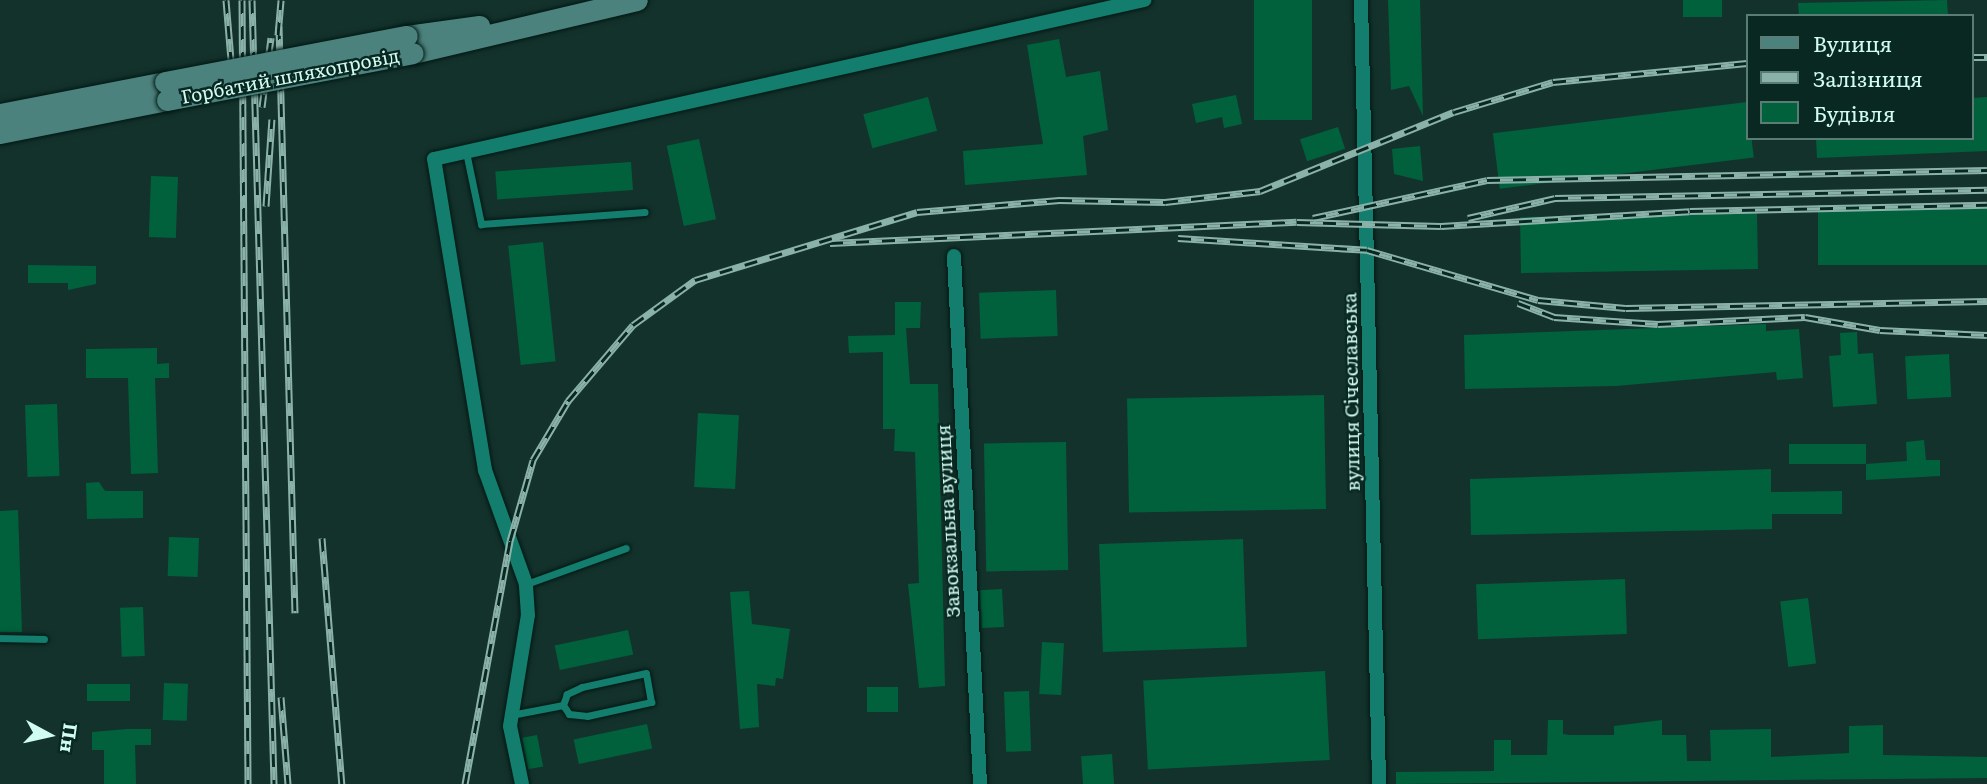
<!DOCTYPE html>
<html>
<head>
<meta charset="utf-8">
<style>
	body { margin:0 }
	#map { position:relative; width:1987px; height:784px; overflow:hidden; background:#14322c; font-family:Literata,serif }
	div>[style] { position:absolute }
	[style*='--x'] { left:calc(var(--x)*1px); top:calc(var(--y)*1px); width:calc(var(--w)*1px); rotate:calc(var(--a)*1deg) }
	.building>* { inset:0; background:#00613c; transform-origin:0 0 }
	.roads { filter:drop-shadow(0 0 2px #001914) drop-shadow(0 0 2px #001914) }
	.service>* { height:7px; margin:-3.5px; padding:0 3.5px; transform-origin:3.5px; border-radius:3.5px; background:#137e6d }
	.minor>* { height:14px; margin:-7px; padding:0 7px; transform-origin:7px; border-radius:7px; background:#137e6d }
	.secondary>* { height:21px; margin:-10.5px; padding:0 10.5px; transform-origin:10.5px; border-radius:10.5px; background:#4c827d }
	.rail>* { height:7px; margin-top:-3.5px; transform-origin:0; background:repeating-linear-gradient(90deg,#092822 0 13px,#8bb2a9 0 26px); box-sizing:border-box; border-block:2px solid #8bb2a9 }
	.bridges { filter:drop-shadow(0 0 2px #001914) drop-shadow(0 0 2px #001914) }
	.secondary-bridge>* { height:21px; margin:-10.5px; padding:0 10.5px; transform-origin:10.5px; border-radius:10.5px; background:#4c827d }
	span { translate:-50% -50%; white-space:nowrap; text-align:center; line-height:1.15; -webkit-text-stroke:5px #092822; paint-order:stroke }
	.street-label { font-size:19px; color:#d1fcf1 }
	.legend { position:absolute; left:1746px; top:14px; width:228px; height:126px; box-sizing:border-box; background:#092822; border:2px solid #597d75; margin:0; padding:9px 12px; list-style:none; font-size:21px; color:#d1fcf1 }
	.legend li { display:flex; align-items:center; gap:14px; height:35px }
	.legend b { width:35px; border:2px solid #597d75 }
	.north { position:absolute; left:14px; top:700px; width:70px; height:70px; -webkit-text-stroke:5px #092822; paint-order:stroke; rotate:98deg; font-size:19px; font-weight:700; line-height:28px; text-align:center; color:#d1fcf1 }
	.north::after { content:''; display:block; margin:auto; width:24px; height:32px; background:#d1fcf1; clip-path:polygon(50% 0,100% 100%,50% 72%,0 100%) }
</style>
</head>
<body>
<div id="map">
	<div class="building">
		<i style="left:1254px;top:0;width:58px;height:120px"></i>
		<i style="clip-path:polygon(1388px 0,1420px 0,1423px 116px,1409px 86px,1391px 90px)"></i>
		<i style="left:1683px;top:0;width:39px;height:17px"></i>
		<i style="clip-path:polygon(1947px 0,1948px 16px,1799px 16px,1798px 3px)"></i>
		<i style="clip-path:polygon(1059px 39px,1066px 77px,1100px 71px,1108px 130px,1083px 136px,1087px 175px,965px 185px,963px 151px,1043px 144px,1027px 45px)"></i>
		<i style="clip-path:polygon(1236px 95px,1242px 124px,1224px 128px,1222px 117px,1196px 123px,1192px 104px)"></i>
		<i style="left:928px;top:97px;width:35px;height:67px;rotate:75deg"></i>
		<i style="clip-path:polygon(1987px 97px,1987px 151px,1817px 158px,1816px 138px,1971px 138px,1971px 98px)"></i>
		<i style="left:1747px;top:102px;width:56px;height:256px;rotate:83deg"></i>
		<i style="left:1338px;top:127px;width:23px;height:40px;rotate:72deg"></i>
		<i style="left:699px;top:139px;width:82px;height:33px;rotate:78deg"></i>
		<i style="clip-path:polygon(1420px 146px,1423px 181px,1394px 174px,1392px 149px)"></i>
		<i style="left:631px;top:162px;width:28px;height:136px;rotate:86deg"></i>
		<i style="left:151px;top:176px;width:27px;height:61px;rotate:2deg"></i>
		<i style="left:1987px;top:205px;width:60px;height:169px;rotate:90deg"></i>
		<i style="left:1757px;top:213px;width:56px;height:237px;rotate:89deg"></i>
		<i style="left:543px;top:242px;width:120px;height:35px;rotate:84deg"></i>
		<i style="clip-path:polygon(28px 265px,96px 266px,96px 284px,68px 290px,68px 283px,28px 283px)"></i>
		<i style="left:1056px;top:290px;width:46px;height:77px;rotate:88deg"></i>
		<i style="clip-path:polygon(895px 302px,921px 302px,920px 328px,906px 328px,910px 384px,938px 384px,945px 686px,919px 688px,908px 584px,919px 583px,915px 452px,894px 451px,895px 429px,883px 429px,883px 352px,849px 353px,848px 336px,895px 335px)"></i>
		<i style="clip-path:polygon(1766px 324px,1766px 331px,1799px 329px,1803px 378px,1777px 380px,1776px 372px,1616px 386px,1465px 389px,1464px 335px)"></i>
		<i style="clip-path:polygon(1857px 332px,1858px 354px,1873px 353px,1877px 404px,1833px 407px,1829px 356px,1841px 355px,1840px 333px)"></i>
		<i style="clip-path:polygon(157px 348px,157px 364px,169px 363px,169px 378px,155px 378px,158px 473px,131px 474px,128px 378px,86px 378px,86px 349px)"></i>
		<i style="left:1949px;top:354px;width:43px;height:44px;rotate:87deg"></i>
		<i style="left:1324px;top:395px;width:114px;height:197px;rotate:89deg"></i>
		<i style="left:57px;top:404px;width:72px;height:32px;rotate:88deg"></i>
		<i style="left:698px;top:413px;width:41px;height:74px;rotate:3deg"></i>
		<i style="clip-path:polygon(1924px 440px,1926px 460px,1940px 460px,1940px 476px,1866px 480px,1866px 464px,1907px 461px,1906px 442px)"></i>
		<i style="left:1066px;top:442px;width:128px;height:82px;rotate:89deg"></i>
		<i style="left:1866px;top:444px;width:20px;height:77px;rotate:90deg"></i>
		<i style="clip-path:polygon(1771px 469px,1771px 492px,1842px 491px,1842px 514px,1772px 514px,1772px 529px,1471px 535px,1470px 479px)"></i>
		<i style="clip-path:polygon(99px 482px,105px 491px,143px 491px,143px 518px,87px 519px,86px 483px)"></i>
		<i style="clip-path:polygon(18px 510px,22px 632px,0 632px,0 511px)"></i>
		<i style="left:169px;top:537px;width:30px;height:39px;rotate:2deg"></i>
		<i style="left:1243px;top:539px;width:108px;height:144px;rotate:88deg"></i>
		<i style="left:1625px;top:579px;width:55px;height:149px;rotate:88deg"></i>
		<i style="left:1002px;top:589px;width:38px;height:22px;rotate:87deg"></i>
		<i style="clip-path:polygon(749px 591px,752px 624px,790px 629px,783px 679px,776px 678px,775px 686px,757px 684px,759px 727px,740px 729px,730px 592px)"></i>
		<i style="left:1808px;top:598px;width:66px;height:28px;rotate:83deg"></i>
		<i style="left:143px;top:607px;width:49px;height:23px;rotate:88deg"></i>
		<i style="left:628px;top:630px;width:25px;height:75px;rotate:78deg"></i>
		<i style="left:1042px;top:642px;width:22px;height:52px;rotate:3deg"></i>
		<i style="left:1325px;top:671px;width:89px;height:182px;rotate:87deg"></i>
		<i style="left:164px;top:683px;width:24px;height:37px;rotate:2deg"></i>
		<i style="left:87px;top:684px;width:43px;height:17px"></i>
		<i style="left:867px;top:687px;width:31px;height:25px"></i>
		<i style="left:1029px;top:691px;width:60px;height:25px;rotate:88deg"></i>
		<i style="clip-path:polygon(1548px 720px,1563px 720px,1563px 734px,1570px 735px,1614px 735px,1614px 726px,1662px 720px,1662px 735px,1686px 735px,1687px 761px,1711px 761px,1710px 730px,1771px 729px,1771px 757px,1849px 753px,1849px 726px,1883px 725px,1883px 755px,1987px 757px,1987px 778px,1396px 784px,1396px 772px,1494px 771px,1494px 740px,1511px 740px,1511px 755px,1547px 755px)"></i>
		<i style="left:647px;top:724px;width:25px;height:75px;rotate:78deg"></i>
		<i style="clip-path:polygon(127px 729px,151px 729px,151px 745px,135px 745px,136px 784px,104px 784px,104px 750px,92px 750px,92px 732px)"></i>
		<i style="left:537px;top:735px;width:32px;height:15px;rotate:79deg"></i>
		<i style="left:1112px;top:754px;width:30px;height:31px;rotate:86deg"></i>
	</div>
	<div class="roads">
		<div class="service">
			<i style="--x:466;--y:152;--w:74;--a:78.2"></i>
			<i style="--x:481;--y:224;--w:164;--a:-4.2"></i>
			<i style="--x:526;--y:584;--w:106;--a:-19.8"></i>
			<i style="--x:0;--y:638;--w:44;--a:1.3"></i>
			<i style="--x:511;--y:715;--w:53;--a:-10.9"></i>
			<i style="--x:563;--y:705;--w:11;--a:56"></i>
			<i style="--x:569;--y:714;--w:18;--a:6"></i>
			<i style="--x:587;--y:716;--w:66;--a:-12.3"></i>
			<i style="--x:651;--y:702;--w:29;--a:-100"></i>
			<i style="--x:646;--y:673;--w:66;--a:167.7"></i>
			<i style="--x:582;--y:687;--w:17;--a:155"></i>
			<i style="--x:567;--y:694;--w:12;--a:110"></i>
		</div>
		<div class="minor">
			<i style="--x:1361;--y:0;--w:784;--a:88.68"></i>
			<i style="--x:954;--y:256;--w:529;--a:87.18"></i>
			<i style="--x:522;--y:784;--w:59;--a:-101.7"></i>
			<i style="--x:510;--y:726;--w:112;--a:-80.8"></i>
			<i style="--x:528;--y:615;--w:31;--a:-94"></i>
			<i style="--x:526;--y:584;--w:121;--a:-109.8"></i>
			<i style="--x:485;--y:470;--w:315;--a:-99.3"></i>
			<i style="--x:434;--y:159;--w:728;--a:-12.62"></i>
		</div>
		<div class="secondary">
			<i style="--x:407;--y:36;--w:73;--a:-7.9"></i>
			<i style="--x:413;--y:53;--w:230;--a:-13.3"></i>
			<i style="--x:0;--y:114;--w:168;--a:-11"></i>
			<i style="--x:0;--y:133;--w:170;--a:-11.2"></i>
		</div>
	</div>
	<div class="rail">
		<i style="--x:226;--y:0;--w:84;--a:85.2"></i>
		<i style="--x:242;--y:0;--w:784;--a:89.56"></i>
		<i style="--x:252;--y:0;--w:784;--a:88.39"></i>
		<i style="--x:279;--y:26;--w:587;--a:88.44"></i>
		<i style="--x:278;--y:35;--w:35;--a:-85"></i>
		<i style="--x:1971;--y:57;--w:16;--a:0"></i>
		<i style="--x:262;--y:107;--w:70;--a:-82.6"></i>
		<i style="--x:266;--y:206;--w:87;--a:-86.1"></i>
		<i style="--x:1313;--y:218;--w:178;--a:-12.3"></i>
		<i style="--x:1487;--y:180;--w:500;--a:-1.15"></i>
		<i style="--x:1468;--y:218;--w:89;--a:-12.9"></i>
		<i style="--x:1555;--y:198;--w:432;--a:-1.1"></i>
		<i style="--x:1178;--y:238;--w:189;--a:3.6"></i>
		<i style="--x:1367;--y:250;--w:178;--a:16.3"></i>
		<i style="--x:1538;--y:300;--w:88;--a:5.2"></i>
		<i style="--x:1626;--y:308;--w:361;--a:-1.1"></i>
		<i style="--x:830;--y:243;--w:467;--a:-2.6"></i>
		<i style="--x:1297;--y:222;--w:144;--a:1.6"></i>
		<i style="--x:1441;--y:226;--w:249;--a:-3.4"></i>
		<i style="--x:1690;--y:211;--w:297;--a:-1.2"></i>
		<i style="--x:1518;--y:303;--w:39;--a:21"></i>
		<i style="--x:1554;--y:317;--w:104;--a:3.9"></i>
		<i style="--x:1658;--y:324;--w:147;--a:-2.7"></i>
		<i style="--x:1805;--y:317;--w:76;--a:9.8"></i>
		<i style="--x:1880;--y:330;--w:107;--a:2.7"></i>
		<i style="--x:322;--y:538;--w:247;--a:85.4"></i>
		<i style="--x:281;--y:697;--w:87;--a:85.4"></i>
		<i style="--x:465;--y:784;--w:247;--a:-79.5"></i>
		<i style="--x:510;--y:541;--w:84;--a:-74.1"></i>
		<i style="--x:533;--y:460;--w:69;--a:-59.3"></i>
		<i style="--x:568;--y:401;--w:100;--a:-49.5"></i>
		<i style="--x:633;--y:325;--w:77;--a:-36"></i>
		<i style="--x:695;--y:280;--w:232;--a:-17"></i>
		<i style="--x:917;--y:212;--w:143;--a:-4.8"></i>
		<i style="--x:1059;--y:200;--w:106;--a:1.1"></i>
		<i style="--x:1165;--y:202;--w:96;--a:-6.6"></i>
		<i style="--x:1260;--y:191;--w:209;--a:-22.2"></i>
		<i style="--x:1454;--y:112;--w:103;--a:-16.9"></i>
		<i style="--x:1553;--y:82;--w:195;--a:-5.6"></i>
	</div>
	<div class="bridges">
		<div class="secondary-bridge">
			<i style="--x:165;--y:82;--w:246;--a:-10.8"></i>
			<i style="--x:167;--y:100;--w:250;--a:-10.8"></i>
		</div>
	</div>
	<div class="street-label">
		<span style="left:290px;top:76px;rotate:-11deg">Горбатий шляхопровід</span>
		<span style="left:1351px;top:392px;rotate:-91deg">вулиця Січеславська</span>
		<span style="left:948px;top:521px;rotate:-93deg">Завокзальна вулиця</span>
	</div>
	<ul class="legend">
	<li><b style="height:9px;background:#4c827d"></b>Вулиця</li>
	<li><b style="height:9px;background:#8bb2a9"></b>Залізниця</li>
	<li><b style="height:19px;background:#00613c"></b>Будівля</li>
	</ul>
	<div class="north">Пн</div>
</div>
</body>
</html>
